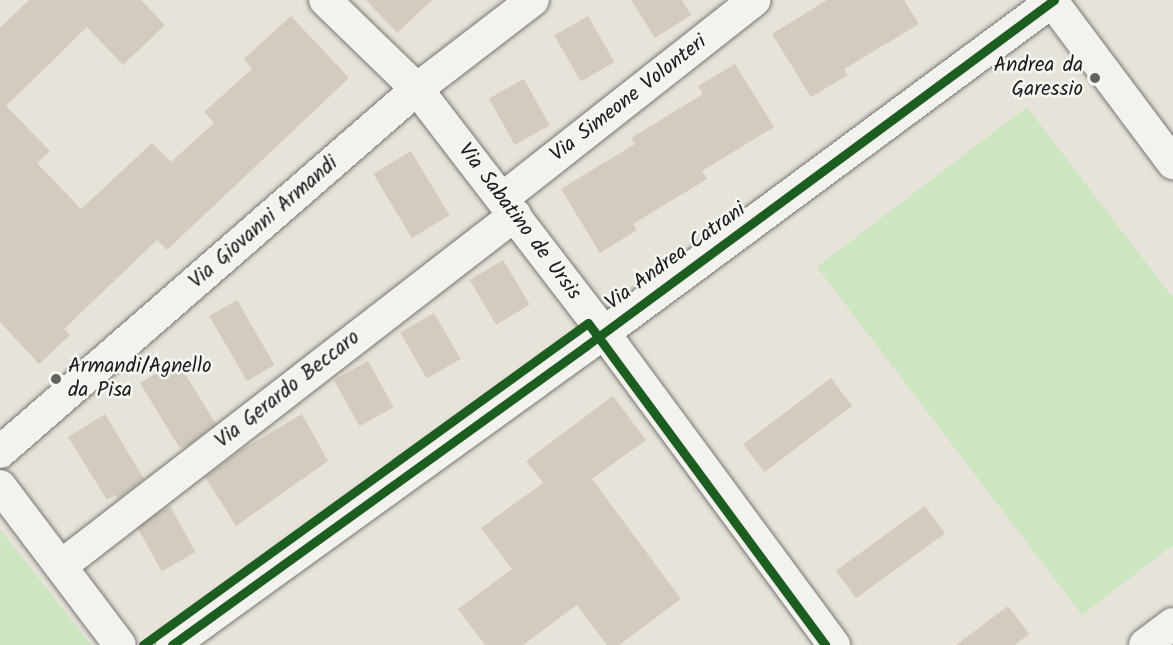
<!DOCTYPE html>
<html>
<head>
<meta charset="utf-8">
<style>
	body { margin:0 }
	#map { position:relative; width:1173px; height:645px; overflow:hidden; background:#e7e3da; font-family:Kalam,sans-serif }
	div>[style] { position:absolute }
	[style*='--x'] { left:calc(var(--x)*1px); top:calc(var(--y)*1px); width:calc(var(--w)*1px); rotate:calc(var(--a)*1deg) }
	.green>* { inset:0; background:#cce6bf }
	.building>* { inset:0; background:#d2cbbe; transform-origin:0 0 }
	.roads { filter:drop-shadow(0 0 2px #777672) drop-shadow(0 0 2px #777672) }
	.minor>* { height:32px; margin:-16px; padding:0 16px; transform-origin:16px; border-radius:16px; background:#f3f2ef }
	.cycleway>* { height:9px; margin:-4.5px; padding:0 4.5px; transform-origin:4.5px; border-radius:4.5px; background:#1b5e20 }
	.dots>* { width:16px; height:16px; translate:-50% -50%; box-sizing:border-box; border:3px solid #f6f6f2; border-radius:50% }
	span { translate:-50% -50%; white-space:nowrap; text-align:center; line-height:1.15; -webkit-text-stroke:5px #f6f6f2; paint-order:stroke }
	.poi-label { font-size:21px; color:#1c1c1c }
	.right { translate:-100% -50%; text-align:right }
	.left { translate:0 -50%; text-align:left }
	.street-label { font-size:21px; color:#1c1c1c }
</style>
</head>
<body>
<div id="map">
	<div class="green">
		<i style="clip-path:polygon(1027px 107px,1173px 298px,1173px 545px,1082px 615px,817px 267px)"></i>
		<i style="clip-path:polygon(0 529px,91px 645px,0 645px)"></i>
	</div>
	<div class="building">
		<i style="clip-path:polygon(29px 0,141px 0,165px 25px,123px 65px,87px 27px,6px 106px,50px 151px,37px 163px,81px 209px,152px 143px,171px 162px,214px 123px,204px 112px,252px 69px,244px 59px,291px 16px,349px 78px,167px 250px,157px 240px,64px 329px,70px 335px,39px 364px,0 322px,0 28px)"></i>
		<i style="clip-path:polygon(366px 0,432px 0,397px 33px)"></i>
		<i style="clip-path:polygon(631px 0,682px 0,691px 15px,655px 38px)"></i>
		<i style="clip-path:polygon(827px 0,904px 0,919px 24px,844px 69px,848px 75px,811px 97px,772px 34px)"></i>
		<i style="left:588px;top:16px;width:53px;height:39px;rotate:60deg"></i>
		<i style="clip-path:polygon(735px 64px,774px 127px,702px 171px,707px 179px,633px 224px,637px 230px,600px 253px,561px 189px,635px 144px,631px 138px,703px 94px,698px 86px)"></i>
		<i style="left:524px;top:79px;width:53px;height:40px;rotate:61deg"></i>
		<i style="left:411px;top:151px;width:75px;height:44px;rotate:59deg"></i>
		<i style="left:503px;top:260px;width:52px;height:39px;rotate:59deg"></i>
		<i style="left:237px;top:300px;width:75px;height:32px;rotate:60deg"></i>
		<i style="left:434px;top:313px;width:53px;height:39px;rotate:60deg"></i>
		<i style="clip-path:polygon(177px 361px,216px 424px,186px 447px,179px 447px,140px 383px)"></i>
		<i style="left:368px;top:361px;width:53px;height:39px;rotate:61deg"></i>
		<i style="left:831px;top:378px;width:35px;height:110px;rotate:53deg"></i>
		<i style="clip-path:polygon(613px 396px,646px 440px,592px 479px,681px 599px,619px 645px,607px 645px,577px 605px,523px 645px,485px 645px,458px 609px,512px 569px,481px 528px,543px 483px,526px 461px)"></i>
		<i style="clip-path:polygon(105px 414px,144px 479px,118px 499px,116px 495px,107px 500px,68px 437px)"></i>
		<i style="clip-path:polygon(302px 414px,328px 461px,236px 526px,205px 477px,238px 452px)"></i>
		<i style="left:170px;top:506px;width:53px;height:39px;rotate:61deg"></i>
		<i style="left:925px;top:506px;width:34px;height:110px;rotate:54deg"></i>
		<i style="clip-path:polygon(1008px 606px,1029px 634px,1015px 645px,956px 645px)"></i>
	</div>
	<div class="roads">
		<div class="minor">
			<i style="--x:325;--y:0;--w:128;--a:44.1"></i>
			<i style="--x:417;--y:89;--w:307;--a:52.5"></i>
			<i style="--x:604;--y:333;--w:388;--a:53.6"></i>
			<i style="--x:1051;--y:0;--w:204;--a:53.2"></i>
			<i style="--x:503;--y:198;--w:320;--a:-38.2"></i>
			<i style="--x:0;--y:452;--w:553;--a:-41.04"></i>
			<i style="--x:417;--y:89;--w:146;--a:-37.5"></i>
			<i style="--x:0;--y:486;--w:199;--a:53"></i>
			<i style="--x:61;--y:566;--w:574;--a:-37.71"></i>
			<i style="--x:172;--y:645;--w:511;--a:-35.84"></i>
			<i style="--x:586;--y:346;--w:582;--a:-36.48"></i>
			<i style="--x:1145;--y:645;--w:35;--a:-37"></i>
		</div>
	</div>
	<div class="cycleway">
		<i style="--x:143;--y:645;--w:549;--a:-35.89"></i>
		<i style="--x:588;--y:323;--w:400;--a:53.6"></i>
		<i style="--x:172;--y:645;--w:511;--a:-35.84"></i>
		<i style="--x:586;--y:346;--w:582;--a:-36.48"></i>
	</div>
	<div class="dots">
		<i style="left:1095px;top:78px;background:#63625e"></i>
		<i style="left:56px;top:379px;background:#63625e"></i>
	</div>
	<div class="poi-label">
		<span class="right" style="left:1083px;top:78px">Andrea da<br>Garessio</span>
		<span class="left" style="left:68px;top:379px">Armandi/Agnello<br>da Pisa</span>
	</div>
	<div class="street-label">
		<span style="left:629px;top:99px;rotate:-38deg">Via Simeone Volonteri</span>
		<span style="left:519px;top:222px;rotate:53deg">Via Sabatino de Ursis</span>
		<span style="left:264px;top:223px;rotate:-41deg">Via Giovanni Armandi</span>
		<span style="left:676px;top:257px;rotate:-36deg">Via Andrea Catrani</span>
		<span style="left:288px;top:390px;rotate:-38deg">Via Gerardo Beccaro</span>
	</div>
</div>
</body>
</html>
